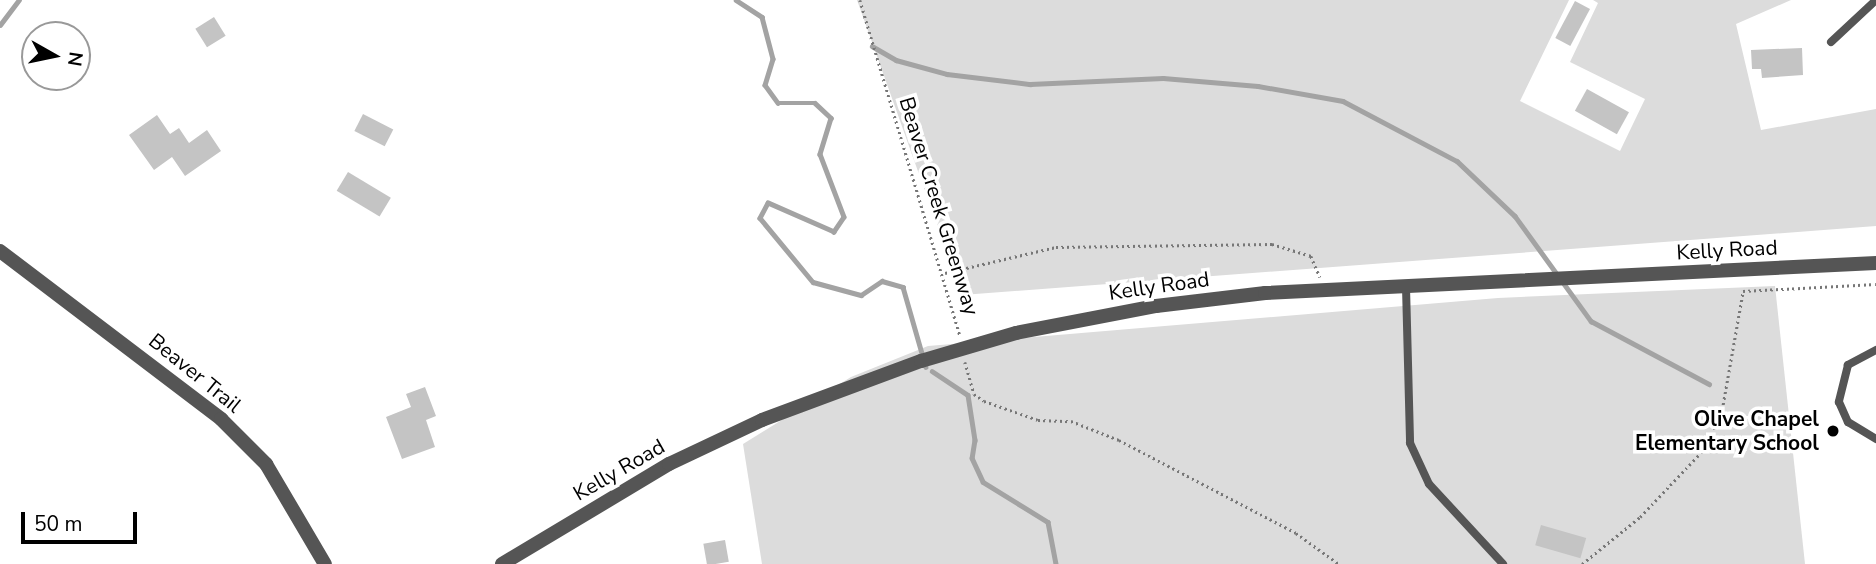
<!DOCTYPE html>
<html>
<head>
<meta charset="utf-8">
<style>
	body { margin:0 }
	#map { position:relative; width:1876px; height:564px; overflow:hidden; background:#fff; font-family:"Nunito Sans",sans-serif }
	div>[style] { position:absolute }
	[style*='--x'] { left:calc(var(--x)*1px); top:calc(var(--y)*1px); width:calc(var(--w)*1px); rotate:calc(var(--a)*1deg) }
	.green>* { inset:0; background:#dcdcdc }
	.stream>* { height:4.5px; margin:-2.25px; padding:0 2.25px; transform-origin:2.25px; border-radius:2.25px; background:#a3a3a3 }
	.building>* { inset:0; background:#c4c4c4; transform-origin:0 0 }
	.path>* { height:2.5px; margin-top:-1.25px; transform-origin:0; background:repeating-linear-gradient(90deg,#777 0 2px,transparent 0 5.5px) }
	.service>* { height:8px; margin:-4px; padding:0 4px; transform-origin:4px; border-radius:4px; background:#555 }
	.minor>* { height:14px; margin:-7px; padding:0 7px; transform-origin:7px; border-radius:7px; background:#555 }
	.tertiary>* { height:14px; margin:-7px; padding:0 7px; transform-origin:7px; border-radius:7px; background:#555 }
	.tertiary-bridge>* { height:14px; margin:-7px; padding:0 7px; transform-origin:7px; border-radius:7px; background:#555 }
	.dots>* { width:19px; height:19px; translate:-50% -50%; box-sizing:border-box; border:4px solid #fff; border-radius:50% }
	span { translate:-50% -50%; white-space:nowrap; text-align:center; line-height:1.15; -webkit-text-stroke:7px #fff; paint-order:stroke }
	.street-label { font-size:21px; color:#000 }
	.poi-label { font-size:21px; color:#000; font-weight:700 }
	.right { translate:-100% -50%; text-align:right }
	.north { position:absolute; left:21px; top:21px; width:70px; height:70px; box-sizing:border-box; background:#fff; border:2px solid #999; border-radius:50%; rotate:99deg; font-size:19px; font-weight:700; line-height:28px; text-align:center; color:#000 }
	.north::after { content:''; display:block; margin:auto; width:24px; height:32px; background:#000; clip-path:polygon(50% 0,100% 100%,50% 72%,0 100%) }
	.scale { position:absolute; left:21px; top:512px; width:116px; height:32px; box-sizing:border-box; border:4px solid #000; border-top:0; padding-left:9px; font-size:21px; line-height:24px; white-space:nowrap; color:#000; -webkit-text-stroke:5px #fff; paint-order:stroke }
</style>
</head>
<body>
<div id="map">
	<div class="green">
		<i style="clip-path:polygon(857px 0,1569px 0,1520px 101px,1620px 151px,1645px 99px,1570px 62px,1598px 3px,1593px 0,1791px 0,1736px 24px,1761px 130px,1876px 109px,1876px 226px,962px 295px)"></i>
		<i style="clip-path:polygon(1775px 286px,1805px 564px,762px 564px,743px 444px,851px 377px,928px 346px,1498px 298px)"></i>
	</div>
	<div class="stream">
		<i style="--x:736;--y:0;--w:31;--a:33"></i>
		<i style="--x:762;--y:17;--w:43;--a:75.3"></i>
		<i style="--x:773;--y:59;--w:27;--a:107"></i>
		<i style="--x:765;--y:85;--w:22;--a:54"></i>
		<i style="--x:778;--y:103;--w:37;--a:0"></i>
		<i style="--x:815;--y:103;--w:22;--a:43"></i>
		<i style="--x:831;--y:118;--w:38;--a:107"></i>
		<i style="--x:820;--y:154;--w:67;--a:69.1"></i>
		<i style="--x:844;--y:217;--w:18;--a:124"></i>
		<i style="--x:834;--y:232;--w:72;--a:-156.3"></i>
		<i style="--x:768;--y:203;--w:17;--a:118"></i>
		<i style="--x:760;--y:218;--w:83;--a:50.4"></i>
		<i style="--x:813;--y:282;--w:50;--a:15.2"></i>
		<i style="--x:861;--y:295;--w:25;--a:-34"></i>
		<i style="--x:882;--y:281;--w:22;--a:16"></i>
		<i style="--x:903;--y:287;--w:83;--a:74"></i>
		<i style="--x:0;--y:25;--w:31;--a:-53"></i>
		<i style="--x:872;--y:46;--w:28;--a:30"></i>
		<i style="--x:896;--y:60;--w:53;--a:15.4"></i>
		<i style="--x:947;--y:74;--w:84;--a:6.9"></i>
		<i style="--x:1030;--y:84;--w:133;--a:-2.6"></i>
		<i style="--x:1163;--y:78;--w:95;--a:4.8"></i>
		<i style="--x:1258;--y:86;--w:86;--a:10"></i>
		<i style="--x:1343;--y:101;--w:129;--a:27.8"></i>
		<i style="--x:1457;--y:161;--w:80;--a:43.5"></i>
		<i style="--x:1515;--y:216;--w:130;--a:54.1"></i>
		<i style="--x:1591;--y:321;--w:134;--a:28.1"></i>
		<i style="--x:932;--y:371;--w:43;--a:33.7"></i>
		<i style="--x:968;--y:395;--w:46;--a:81.2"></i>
		<i style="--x:975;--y:440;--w:18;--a:99"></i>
		<i style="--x:972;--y:458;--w:26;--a:65"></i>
		<i style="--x:983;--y:482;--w:76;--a:31.6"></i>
		<i style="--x:1048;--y:522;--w:43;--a:79.2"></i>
	</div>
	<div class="building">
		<i style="left:1575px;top:1px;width:17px;height:42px;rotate:28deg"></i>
		<i style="left:214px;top:17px;width:22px;height:22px;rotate:58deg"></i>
		<i style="clip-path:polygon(1802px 48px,1803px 75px,1762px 78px,1761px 69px,1752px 69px,1751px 50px)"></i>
		<i style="left:1587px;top:89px;width:48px;height:25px;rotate:29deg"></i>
		<i style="left:363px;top:114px;width:34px;height:19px;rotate:27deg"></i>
		<i style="clip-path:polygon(157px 115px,170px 134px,179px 128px,189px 143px,207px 130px,221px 151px,185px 176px,172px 157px,154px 170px,129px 135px)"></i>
		<i style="left:348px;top:172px;width:50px;height:22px;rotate:31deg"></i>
		<i style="clip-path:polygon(425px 387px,436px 416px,426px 420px,435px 447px,402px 459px,386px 417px,411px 407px,406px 394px)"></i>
		<i style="left:1541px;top:525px;width:47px;height:21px;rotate:16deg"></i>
		<i style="left:725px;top:540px;width:22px;height:22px;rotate:80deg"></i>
	</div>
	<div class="path">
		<i style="--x:860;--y:0;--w:350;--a:73.4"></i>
		<i style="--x:945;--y:273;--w:114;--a:-13.2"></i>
		<i style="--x:1056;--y:247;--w:216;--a:-0.8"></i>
		<i style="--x:1272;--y:244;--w:41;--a:17.1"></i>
		<i style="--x:1311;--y:256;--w:23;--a:67"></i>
		<i style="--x:965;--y:362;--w:33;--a:74"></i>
		<i style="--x:974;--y:394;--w:12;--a:35"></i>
		<i style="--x:984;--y:401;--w:57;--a:19.4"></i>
		<i style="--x:1038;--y:420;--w:33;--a:2"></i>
		<i style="--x:1071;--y:421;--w:52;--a:21.6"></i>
		<i style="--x:1119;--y:440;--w:200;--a:27.7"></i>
		<i style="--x:1296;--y:533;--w:53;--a:35.8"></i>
		<i style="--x:1582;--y:564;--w:75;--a:-39"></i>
		<i style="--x:1640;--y:517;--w:99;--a:-46.6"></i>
		<i style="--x:1708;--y:445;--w:38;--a:-68"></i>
		<i style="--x:1722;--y:410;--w:121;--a:-80"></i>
		<i style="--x:1743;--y:291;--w:133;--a:-3"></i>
	</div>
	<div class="service">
		<i style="--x:1831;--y:42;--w:62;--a:-43"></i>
		<i style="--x:1406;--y:287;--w:156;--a:88.5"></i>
		<i style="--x:1410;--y:443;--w:45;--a:65.1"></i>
		<i style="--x:1429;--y:484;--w:109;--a:47.2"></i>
		<i style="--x:1876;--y:350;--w:32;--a:152"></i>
		<i style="--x:1848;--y:365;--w:38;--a:104"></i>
		<i style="--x:1839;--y:402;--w:22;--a:66"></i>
		<i style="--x:1848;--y:422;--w:33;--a:31"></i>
	</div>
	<div class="minor">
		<i style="--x:0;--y:251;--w:278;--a:37.2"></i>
		<i style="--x:221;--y:419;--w:64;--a:45"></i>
		<i style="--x:266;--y:464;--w:116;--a:59.5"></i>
	</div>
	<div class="tertiary">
		<i style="--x:1016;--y:333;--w:143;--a:-10.9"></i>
		<i style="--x:1156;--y:306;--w:110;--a:-6.8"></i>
		<i style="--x:1265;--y:293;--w:612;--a:-2.81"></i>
		<i style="--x:502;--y:564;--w:195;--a:-30.9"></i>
		<i style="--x:669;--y:464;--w:103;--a:-25.3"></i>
	</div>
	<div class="tertiary-bridge">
		<i style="--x:762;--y:420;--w:170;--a:-20.4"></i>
		<i style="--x:921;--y:361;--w:99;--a:-16.4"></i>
	</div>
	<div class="dots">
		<i style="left:1833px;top:431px;background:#000"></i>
	</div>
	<div class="street-label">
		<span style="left:939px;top:206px;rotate:73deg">Beaver Creek Greenway</span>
		<span style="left:1727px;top:250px;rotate:-3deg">Kelly Road</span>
		<span style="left:1159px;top:286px;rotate:-8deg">Kelly Road</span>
		<span style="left:195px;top:373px;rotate:39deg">Beaver Trail</span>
		<span style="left:619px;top:470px;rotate:-30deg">Kelly Road</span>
	</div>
	<div class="poi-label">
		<span class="right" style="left:1819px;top:431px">Olive Chapel<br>Elementary School</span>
	</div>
	<div class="north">N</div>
	<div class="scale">50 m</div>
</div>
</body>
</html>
